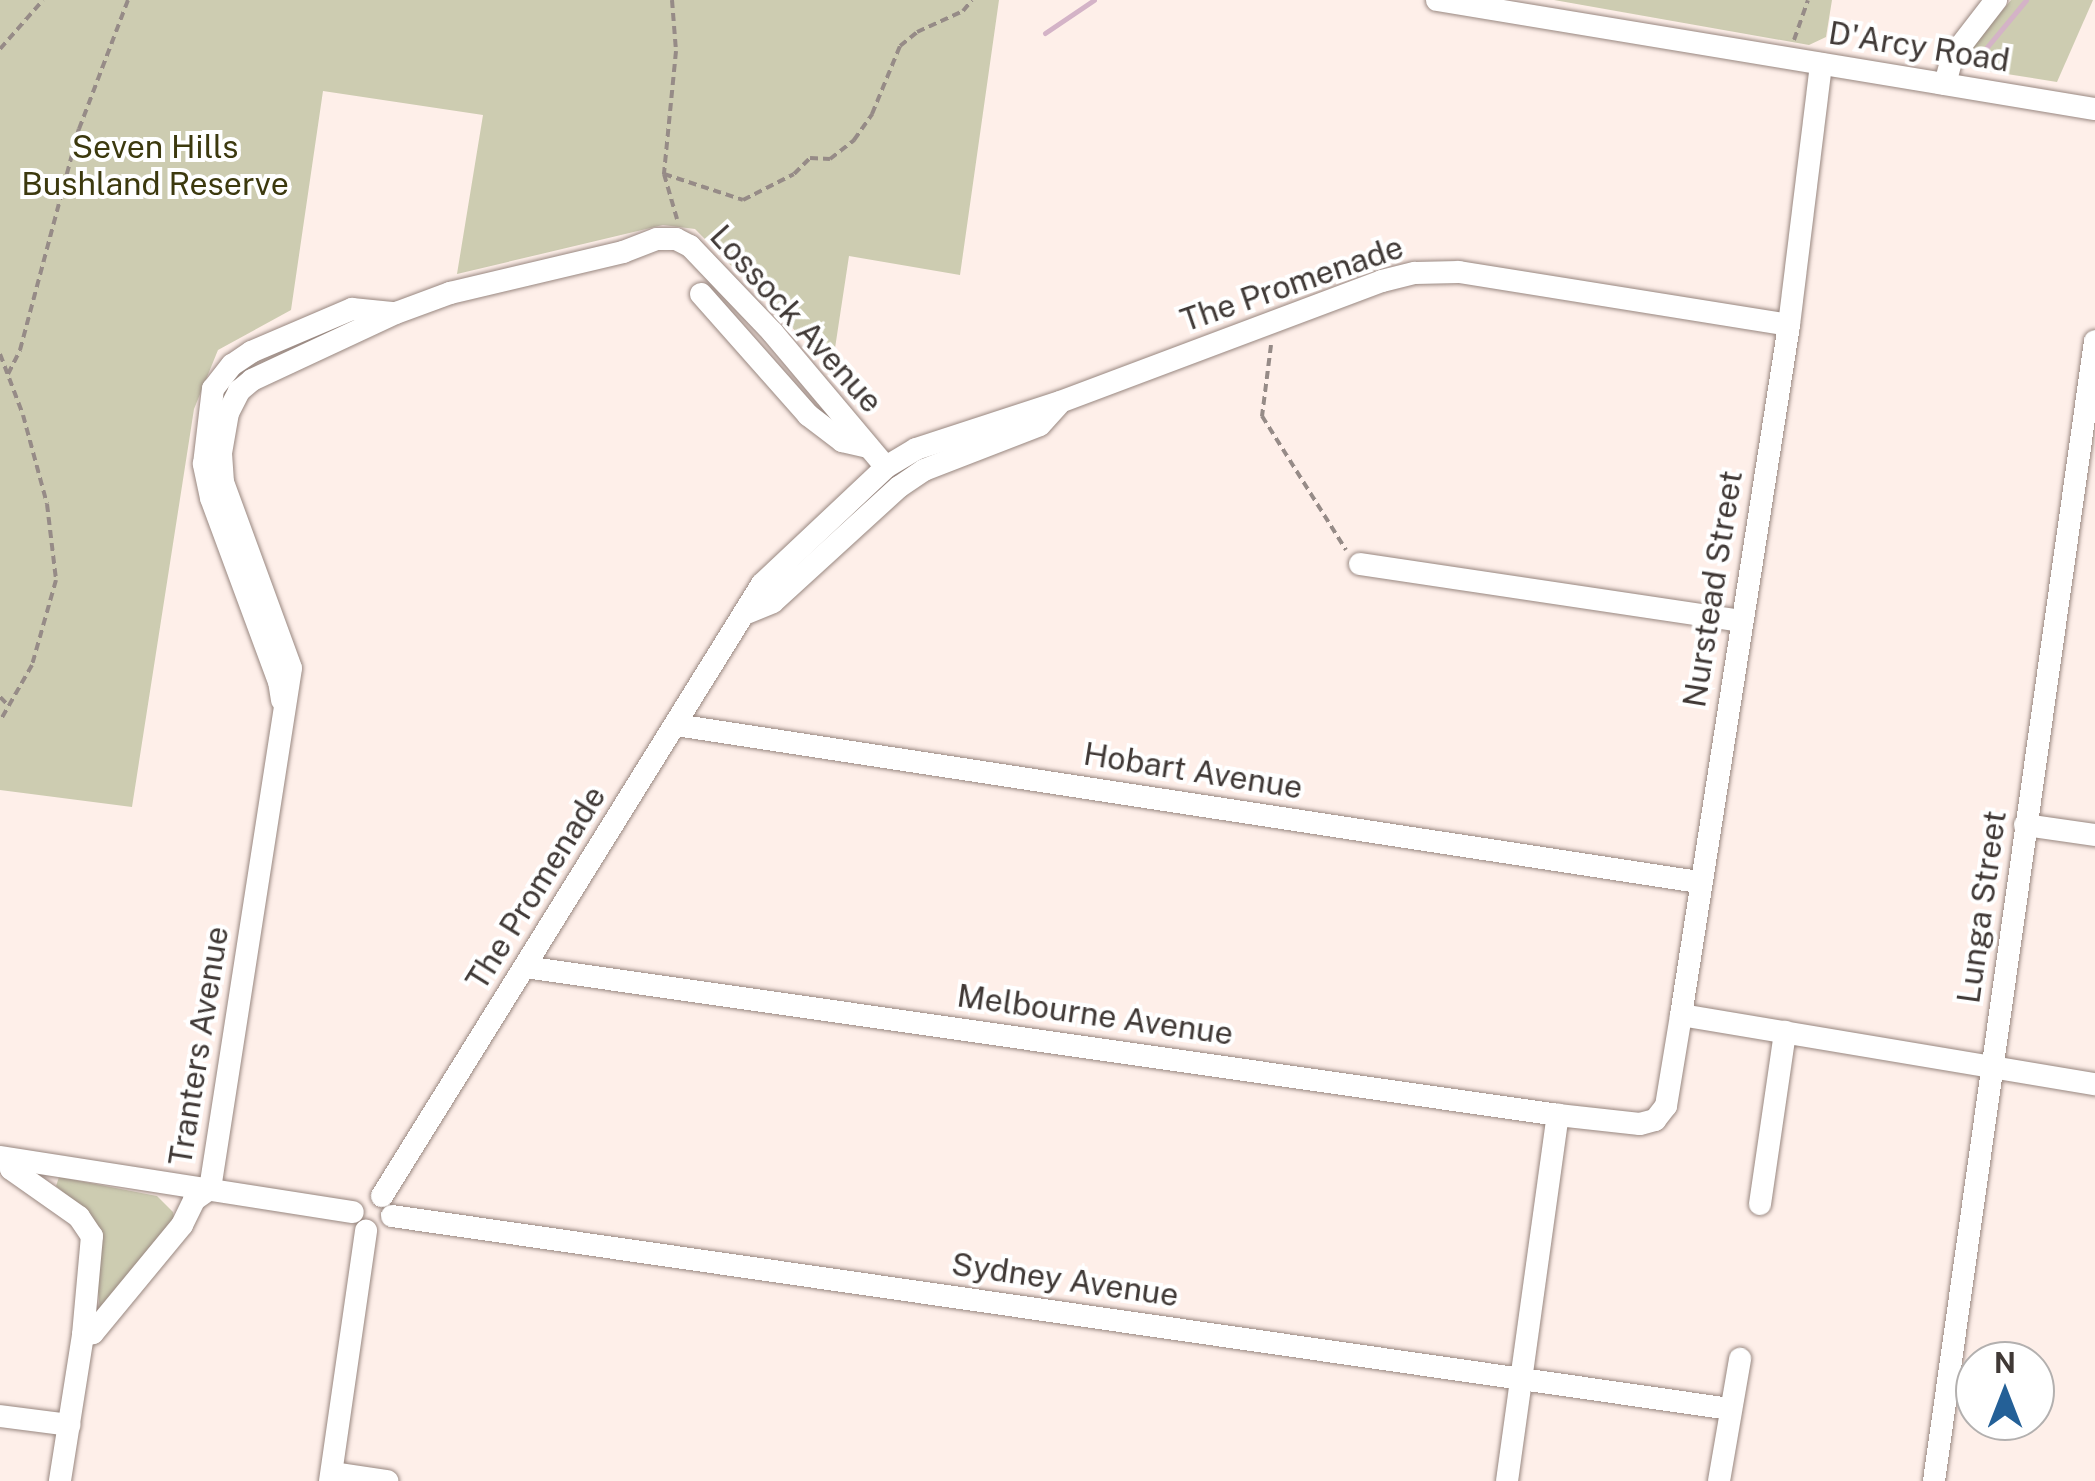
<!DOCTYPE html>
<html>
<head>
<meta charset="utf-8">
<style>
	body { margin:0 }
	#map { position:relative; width:2095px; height:1481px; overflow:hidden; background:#feefe9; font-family:"Public Sans",sans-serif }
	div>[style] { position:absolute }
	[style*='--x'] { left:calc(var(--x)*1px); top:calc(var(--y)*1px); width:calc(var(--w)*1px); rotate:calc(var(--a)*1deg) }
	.green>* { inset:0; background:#cdccb1 }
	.stream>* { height:5px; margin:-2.5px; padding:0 2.5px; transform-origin:2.5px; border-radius:2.5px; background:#d4b3c7 }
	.path>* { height:4px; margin-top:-2px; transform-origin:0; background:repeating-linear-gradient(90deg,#968b87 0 8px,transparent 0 13px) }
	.roads { filter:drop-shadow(0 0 2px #988780) drop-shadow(0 0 2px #988780) }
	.minor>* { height:22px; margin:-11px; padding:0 11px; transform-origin:11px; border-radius:11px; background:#fff }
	span { translate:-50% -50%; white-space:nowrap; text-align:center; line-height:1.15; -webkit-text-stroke:8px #fff; paint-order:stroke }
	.street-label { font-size:32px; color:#403936 }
	.park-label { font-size:32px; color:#3c390e }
	.north { position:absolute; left:1955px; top:1341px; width:100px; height:100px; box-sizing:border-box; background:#fff; border:2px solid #b3b0af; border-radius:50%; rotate:0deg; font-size:28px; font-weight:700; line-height:40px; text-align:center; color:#403936 }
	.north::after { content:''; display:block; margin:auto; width:35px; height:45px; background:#246097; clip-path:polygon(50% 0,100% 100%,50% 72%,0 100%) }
</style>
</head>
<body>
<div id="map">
	<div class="green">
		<i style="clip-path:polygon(0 0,999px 0,960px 275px,849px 256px,832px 368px,695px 229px,663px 225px,457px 274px,483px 115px,323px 91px,291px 310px,218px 350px,194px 409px,132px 807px,0 790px)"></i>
		<i style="clip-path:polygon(1554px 0,1832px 0,1826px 37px,1809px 45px)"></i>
		<i style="clip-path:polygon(2011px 0,2093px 0,2057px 82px,1975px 69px,1965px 62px,1966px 55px)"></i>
		<i style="clip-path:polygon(59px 1177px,157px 1196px,173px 1212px,174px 1217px,100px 1310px,90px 1214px,56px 1186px)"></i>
	</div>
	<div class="stream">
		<i style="--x:1045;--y:33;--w:59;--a:-34"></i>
		<i style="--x:1987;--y:47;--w:61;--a:-50.3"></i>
	</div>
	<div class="path">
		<i style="--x:672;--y:0;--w:51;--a:85.5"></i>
		<i style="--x:676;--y:51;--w:124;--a:95.6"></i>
		<i style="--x:664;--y:174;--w:47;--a:73.9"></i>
		<i style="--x:1794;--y:40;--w:42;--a:-70.7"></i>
		<i style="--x:0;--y:49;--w:65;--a:-48.7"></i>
		<i style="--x:664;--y:174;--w:83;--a:18.2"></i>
		<i style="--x:743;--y:200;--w:57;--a:-27"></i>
		<i style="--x:794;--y:174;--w:23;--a:-45"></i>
		<i style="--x:810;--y:158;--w:20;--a:3"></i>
		<i style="--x:830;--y:159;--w:31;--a:-38"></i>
		<i style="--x:854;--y:140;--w:32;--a:-55"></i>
		<i style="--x:872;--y:114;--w:74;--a:-67.6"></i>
		<i style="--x:900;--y:46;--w:22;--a:-39"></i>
		<i style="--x:917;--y:32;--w:51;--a:-24.5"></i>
		<i style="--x:963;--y:11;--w:14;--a:-51"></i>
		<i style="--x:1271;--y:345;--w:72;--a:97.2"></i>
		<i style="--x:1262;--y:416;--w:158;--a:57.9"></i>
		<i style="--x:0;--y:354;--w:65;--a:69.3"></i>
		<i style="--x:23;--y:415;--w:92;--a:74.9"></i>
		<i style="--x:47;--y:504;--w:77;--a:83.2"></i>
		<i style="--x:56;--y:580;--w:88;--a:105.8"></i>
		<i style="--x:32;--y:665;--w:64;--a:119.7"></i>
		<i style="--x:8;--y:374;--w:27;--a:-63"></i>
		<i style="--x:20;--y:350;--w:229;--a:-75.1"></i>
		<i style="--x:79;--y:129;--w:138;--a:-69.2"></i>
		<i style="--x:0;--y:697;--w:10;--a:45"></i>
	</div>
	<div class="roads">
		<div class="minor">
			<i style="--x:1437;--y:0;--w:667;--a:9.41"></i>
			<i style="--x:1945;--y:84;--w:28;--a:-75"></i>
			<i style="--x:1952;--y:57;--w:72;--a:-52.3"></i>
			<i style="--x:701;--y:294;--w:162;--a:48.5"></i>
			<i style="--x:808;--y:415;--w:43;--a:37.4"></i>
			<i style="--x:842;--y:441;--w:27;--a:13"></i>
			<i style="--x:1360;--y:564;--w:384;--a:8.5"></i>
			<i style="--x:744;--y:614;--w:31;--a:-22"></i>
			<i style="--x:773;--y:602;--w:171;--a:-42.4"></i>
			<i style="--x:899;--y:487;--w:30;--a:-34"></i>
			<i style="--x:924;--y:470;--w:124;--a:-21.2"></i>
			<i style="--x:1040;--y:425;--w:27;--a:-48"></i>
			<i style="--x:282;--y:700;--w:18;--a:-99"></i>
			<i style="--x:279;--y:682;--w:196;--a:-110.3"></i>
			<i style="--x:211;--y:498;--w:35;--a:-102"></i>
			<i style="--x:204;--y:464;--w:76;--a:-83.2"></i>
			<i style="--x:213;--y:389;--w:31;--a:-52"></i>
			<i style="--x:232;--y:365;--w:23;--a:-34"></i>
			<i style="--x:251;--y:352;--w:110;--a:-23.1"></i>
			<i style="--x:352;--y:309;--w:40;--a:5.7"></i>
			<i style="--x:676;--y:725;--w:1035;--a:8.73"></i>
			<i style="--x:2025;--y:825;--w:71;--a:8.1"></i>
			<i style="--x:525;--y:967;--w:1044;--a:8.15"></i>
			<i style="--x:1558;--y:1115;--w:82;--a:6.3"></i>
			<i style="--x:1640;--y:1124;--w:16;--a:-15"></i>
			<i style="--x:1655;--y:1120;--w:18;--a:-52"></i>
			<i style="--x:1666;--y:1106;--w:92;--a:-80.6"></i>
			<i style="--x:1681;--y:1015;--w:698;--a:-81.1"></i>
			<i style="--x:1789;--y:325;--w:263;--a:-83"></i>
			<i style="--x:1681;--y:1015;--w:420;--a:9.5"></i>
			<i style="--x:1;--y:1157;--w:356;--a:8.9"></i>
			<i style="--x:10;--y:1159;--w:10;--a:84"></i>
			<i style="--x:11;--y:1169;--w:83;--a:35.2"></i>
			<i style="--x:79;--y:1217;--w:23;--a:56"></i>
			<i style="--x:92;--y:1236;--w:99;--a:95.2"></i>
			<i style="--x:83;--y:1335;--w:148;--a:99"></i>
			<i style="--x:382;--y:1196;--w:720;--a:-58.16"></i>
			<i style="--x:762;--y:584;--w:170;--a:-43.3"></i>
			<i style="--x:886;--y:467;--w:35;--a:-31"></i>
			<i style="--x:916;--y:449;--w:151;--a:-18.1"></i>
			<i style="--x:1060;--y:402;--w:344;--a:-20.6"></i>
			<i style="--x:1382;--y:281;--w:34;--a:-14"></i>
			<i style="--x:1415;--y:273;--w:44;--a:-1.3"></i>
			<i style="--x:1459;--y:272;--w:334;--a:9.1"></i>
			<i style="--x:1760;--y:1204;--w:174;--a:-81.7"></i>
			<i style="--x:392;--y:1216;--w:1351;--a:8.21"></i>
			<i style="--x:83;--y:1335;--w:10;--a:-11"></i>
			<i style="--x:93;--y:1333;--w:140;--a:-50.5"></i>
			<i style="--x:182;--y:1225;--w:28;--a:-64"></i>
			<i style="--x:194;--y:1200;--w:19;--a:-35"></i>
			<i style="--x:210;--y:1189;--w:527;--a:-81.16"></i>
			<i style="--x:291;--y:668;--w:198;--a:-110.1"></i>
			<i style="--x:223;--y:482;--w:29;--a:-94"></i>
			<i style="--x:221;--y:453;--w:41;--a:-80.1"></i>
			<i style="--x:228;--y:413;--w:25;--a:-63"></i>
			<i style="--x:239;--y:391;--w:17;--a:-40"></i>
			<i style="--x:252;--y:380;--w:159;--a:-25"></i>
			<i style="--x:396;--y:313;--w:58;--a:-20.3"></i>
			<i style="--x:450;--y:293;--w:178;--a:-13.3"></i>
			<i style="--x:623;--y:252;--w:36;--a:-21"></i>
			<i style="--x:657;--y:239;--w:19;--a:0"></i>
			<i style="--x:676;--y:239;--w:16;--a:27"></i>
			<i style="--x:690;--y:246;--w:120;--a:46.3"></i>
			<i style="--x:773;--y:333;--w:175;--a:49.9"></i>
			<i style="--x:0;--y:1416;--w:70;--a:7.4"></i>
			<i style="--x:332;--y:1473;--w:56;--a:8.3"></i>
			<i style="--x:330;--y:1481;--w:253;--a:-81.8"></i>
			<i style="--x:1507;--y:1481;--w:370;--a:-82.1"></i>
			<i style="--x:1719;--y:1481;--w:124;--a:-80.2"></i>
			<i style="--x:1934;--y:1481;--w:1151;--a:-81.96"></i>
		</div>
	</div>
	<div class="street-label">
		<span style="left:1919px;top:47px;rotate:9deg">D'Arcy Road</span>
		<span style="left:1292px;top:284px;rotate:-19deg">The Promenade</span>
		<span style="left:796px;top:319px;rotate:48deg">Lossock Avenue</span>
		<span style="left:1713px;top:589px;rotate:-81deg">Nurstead Street</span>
		<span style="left:1193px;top:771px;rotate:9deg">Hobart Avenue</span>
		<span style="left:536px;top:888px;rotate:-58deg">The Promenade</span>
		<span style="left:1982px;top:907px;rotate:-82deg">Lunga Street</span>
		<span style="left:1095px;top:1015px;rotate:8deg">Melbourne Avenue</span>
		<span style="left:199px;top:1046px;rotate:-81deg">Tranters Avenue</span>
		<span style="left:1065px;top:1280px;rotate:8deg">Sydney Avenue</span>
	</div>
	<div class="park-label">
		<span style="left:155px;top:166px">Seven Hills<br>Bushland Reserve</span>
	</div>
	<div class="north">N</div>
</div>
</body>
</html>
